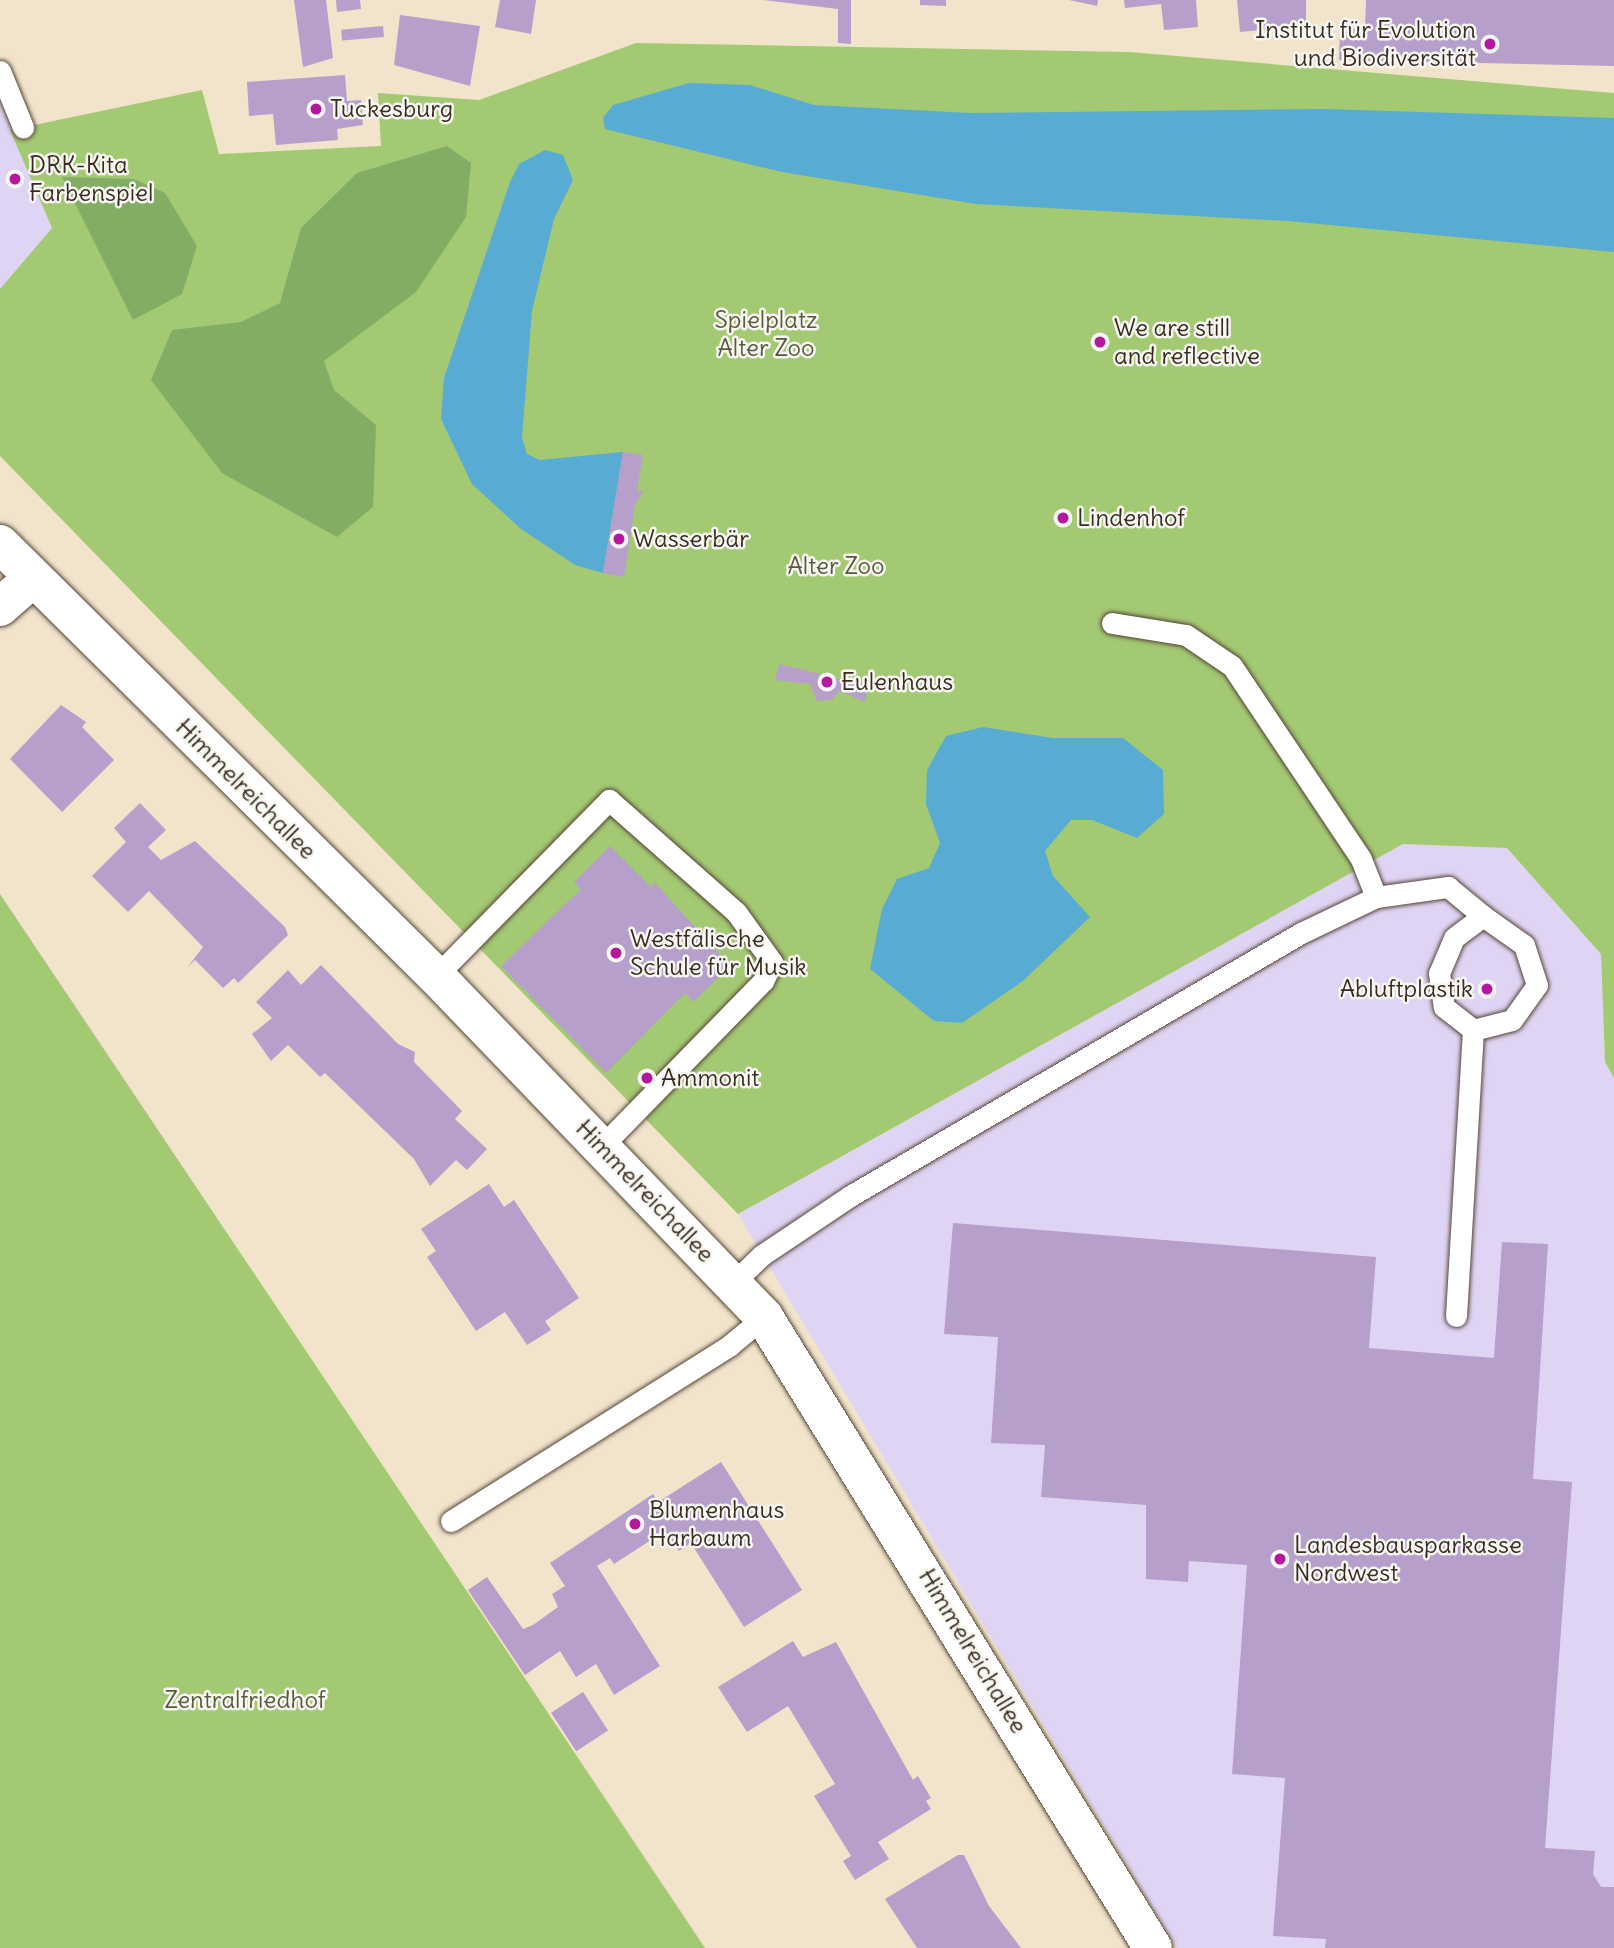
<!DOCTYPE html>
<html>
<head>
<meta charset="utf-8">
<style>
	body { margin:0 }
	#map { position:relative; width:1614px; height:1948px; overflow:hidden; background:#f1e4cb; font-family:Delius,sans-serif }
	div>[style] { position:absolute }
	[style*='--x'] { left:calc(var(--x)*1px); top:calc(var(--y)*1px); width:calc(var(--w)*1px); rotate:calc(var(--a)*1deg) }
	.built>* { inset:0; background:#e0d4f4 }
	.green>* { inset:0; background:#a4c973 }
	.forest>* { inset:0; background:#83ad65 }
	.water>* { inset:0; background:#58acd4 }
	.building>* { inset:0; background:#b69fcb; transform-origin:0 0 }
	.roads { filter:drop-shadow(0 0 2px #564638) drop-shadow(0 0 2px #564638) }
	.service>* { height:21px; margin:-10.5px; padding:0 10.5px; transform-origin:10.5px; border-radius:10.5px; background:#fff }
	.minor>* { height:38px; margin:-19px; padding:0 19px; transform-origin:19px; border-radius:19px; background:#fff }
	.tertiary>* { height:38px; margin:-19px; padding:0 19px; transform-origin:19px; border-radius:19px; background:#fff }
	.dots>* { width:19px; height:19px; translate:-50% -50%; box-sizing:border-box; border:4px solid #f6f6f2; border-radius:50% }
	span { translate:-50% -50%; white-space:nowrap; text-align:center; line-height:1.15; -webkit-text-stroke:5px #f6f6f2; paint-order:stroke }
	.poi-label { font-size:24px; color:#3b2a1e }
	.right { translate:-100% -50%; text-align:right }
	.left { translate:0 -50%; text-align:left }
	.park-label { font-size:24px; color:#5a5a38 }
	.street-label { font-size:24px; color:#3b2a1e }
</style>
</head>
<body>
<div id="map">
	<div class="built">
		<i style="clip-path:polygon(0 101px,52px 228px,0 289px)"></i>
		<i style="clip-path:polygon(1403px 844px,1507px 848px,1601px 954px,1605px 1062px,1614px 1078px,1614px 1948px,1177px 1948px,738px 1214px)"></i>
	</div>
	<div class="green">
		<i style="clip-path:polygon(636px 43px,1129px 52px,1614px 93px,1614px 1078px,1605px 1062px,1601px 954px,1507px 848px,1403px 844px,738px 1214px,0 456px,0 289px,52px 228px,10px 130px,202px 90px,219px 154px,381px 146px,378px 93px,479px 100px)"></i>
		<i style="clip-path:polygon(0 894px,466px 1590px,705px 1948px,0 1948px)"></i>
	</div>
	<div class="forest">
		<i style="clip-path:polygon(447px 146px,471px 163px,466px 217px,416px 292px,324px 361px,334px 390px,376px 425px,373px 507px,337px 537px,222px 473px,151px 380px,172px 330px,241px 322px,280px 303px,301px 228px,357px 173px)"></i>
		<i style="clip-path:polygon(62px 177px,134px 179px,165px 193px,197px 246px,182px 294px,133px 320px)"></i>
	</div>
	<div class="water">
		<i style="clip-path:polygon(689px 83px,750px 85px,814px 105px,971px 113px,1324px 109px,1614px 118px,1614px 252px,1288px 221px,976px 204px,782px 172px,605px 129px,603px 118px,613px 105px)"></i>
		<i style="clip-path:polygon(545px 150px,563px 155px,573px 180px,554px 219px,532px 311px,522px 437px,527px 454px,540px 460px,623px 452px,603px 573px,575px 565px,521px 529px,472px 484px,441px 419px,444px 378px,510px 182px,519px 164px)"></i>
		<i style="clip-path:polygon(983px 727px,1053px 738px,1123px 738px,1163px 770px,1164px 814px,1137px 838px,1092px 820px,1071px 820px,1045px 851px,1053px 876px,1090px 917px,1023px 981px,962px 1023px,934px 1021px,870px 969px,882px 909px,897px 879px,929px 868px,940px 843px,926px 804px,927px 770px,946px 736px)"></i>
	</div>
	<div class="building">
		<i style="clip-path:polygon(294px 0,326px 0,333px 58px,303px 67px)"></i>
		<i style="clip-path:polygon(336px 0,360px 0,361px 9px,337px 12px)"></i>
		<i style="clip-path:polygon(500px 0,536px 0,531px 34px,495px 27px)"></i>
		<i style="clip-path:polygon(763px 0,851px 0,851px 44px,838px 43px,838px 9px)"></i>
		<i style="clip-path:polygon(920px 0,946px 0,946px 6px,920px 5px)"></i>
		<i style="clip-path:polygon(1069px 0,1098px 0,1097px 6px)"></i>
		<i style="clip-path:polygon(1124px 0,1196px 0,1198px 27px,1164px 30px,1161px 4px,1125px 8px)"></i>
		<i style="clip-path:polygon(1237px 0,1306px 0,1306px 26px,1240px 32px)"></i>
		<i style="clip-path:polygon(1366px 0,1614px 0,1614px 66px,1339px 60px,1340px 28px,1365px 29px)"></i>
		<i style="clip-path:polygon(400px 15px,480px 26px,470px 86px,394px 65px)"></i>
		<i style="left:383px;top:26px;width:11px;height:42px;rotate:85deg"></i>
		<i style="clip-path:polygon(345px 75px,347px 101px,361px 100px,363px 125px,337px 129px,338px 140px,276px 145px,273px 114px,249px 116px,247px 82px)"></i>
		<i style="clip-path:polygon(623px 452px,643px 455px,637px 491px,644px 491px,635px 504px,624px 577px,603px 573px)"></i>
		<i style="clip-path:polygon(779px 664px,868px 686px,865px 702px,839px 691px,832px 700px,817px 701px,810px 684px,775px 680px)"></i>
		<i style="clip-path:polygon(61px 705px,86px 722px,82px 727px,114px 760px,62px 812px,10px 759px)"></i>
		<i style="clip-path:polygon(140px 803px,166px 830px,148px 847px,161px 860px,195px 841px,285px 927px,288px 935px,238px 983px,234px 978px,223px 988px,195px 960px,187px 968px,203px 947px,149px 891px,128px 912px,92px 876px,126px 842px,114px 828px)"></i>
		<i style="clip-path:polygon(610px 846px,651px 887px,655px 883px,730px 966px,693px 1002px,685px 993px,606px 1073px,501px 966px,581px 889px,574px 882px)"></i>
		<i style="clip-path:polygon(321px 965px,398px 1044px,415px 1052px,414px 1062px,462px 1111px,455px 1119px,487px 1149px,467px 1170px,456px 1160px,430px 1186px,414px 1159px,325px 1073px,320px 1077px,288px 1045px,271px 1061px,252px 1034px,272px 1018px,256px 1002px,288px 970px,301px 985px)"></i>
		<i style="clip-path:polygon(489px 1184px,504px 1207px,514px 1200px,579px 1298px,545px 1321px,551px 1330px,527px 1345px,505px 1312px,476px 1331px,427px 1257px,436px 1251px,421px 1229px)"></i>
		<i style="clip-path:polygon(953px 1223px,1376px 1257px,1369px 1348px,1494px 1358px,1502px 1242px,1548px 1244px,1533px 1479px,1572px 1482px,1545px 1848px,1595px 1851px,1593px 1874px,1601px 1887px,1614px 1887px,1614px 1948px,1325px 1948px,1326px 1939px,1273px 1936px,1285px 1778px,1232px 1774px,1247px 1565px,1189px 1561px,1188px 1582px,1146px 1579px,1146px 1505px,1041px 1497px,1045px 1445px,991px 1443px,998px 1337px,944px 1334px)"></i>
		<i style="clip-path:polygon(721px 1462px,802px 1590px,744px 1627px,691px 1543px,679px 1551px,665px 1531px,614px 1564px,610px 1558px,597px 1566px,660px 1666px,614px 1695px,596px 1664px,576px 1677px,560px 1651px,525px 1675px,468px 1590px,487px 1577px,523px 1629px,533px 1625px,558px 1607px,552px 1594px,565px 1586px,550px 1563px,653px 1494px,658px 1502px)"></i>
		<i style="clip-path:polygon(793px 1641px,803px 1657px,836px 1642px,913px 1780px,918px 1776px,931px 1798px,926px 1801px,931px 1809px,878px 1842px,889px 1859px,855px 1880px,843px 1861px,851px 1856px,814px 1796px,835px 1784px,788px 1706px,747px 1732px,718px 1687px)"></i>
		<i style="left:583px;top:1692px;width:46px;height:38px;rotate:57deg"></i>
		<i style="clip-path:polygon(958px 1855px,964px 1855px,989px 1906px,1021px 1948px,917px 1948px,885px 1899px)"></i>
	</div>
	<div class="roads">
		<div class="service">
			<i style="--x:0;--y:71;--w:61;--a:67.7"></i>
			<i style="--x:1112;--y:623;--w:75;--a:9.2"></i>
			<i style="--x:1186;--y:635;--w:55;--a:34"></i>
			<i style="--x:1232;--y:666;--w:232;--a:56.2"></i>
			<i style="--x:1361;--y:859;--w:41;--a:68.5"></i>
			<i style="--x:436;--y:976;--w:247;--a:-45.5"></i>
			<i style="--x:609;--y:800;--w:169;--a:41.4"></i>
			<i style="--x:736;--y:912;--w:62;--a:54.2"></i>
			<i style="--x:772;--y:962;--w:21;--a:115"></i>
			<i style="--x:763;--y:981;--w:231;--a:134.3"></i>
			<i style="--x:734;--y:1282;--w:39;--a:-44"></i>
			<i style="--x:762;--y:1255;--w:106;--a:-33.8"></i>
			<i style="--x:850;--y:1196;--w:522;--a:-30.25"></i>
			<i style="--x:1301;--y:933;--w:83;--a:-25.6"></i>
			<i style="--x:1376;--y:897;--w:73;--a:-7.9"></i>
			<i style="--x:1448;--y:887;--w:45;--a:39.6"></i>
			<i style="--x:1483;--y:916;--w:36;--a:143"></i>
			<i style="--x:1454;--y:938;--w:38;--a:113"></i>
			<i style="--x:1439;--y:973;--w:34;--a:82"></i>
			<i style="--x:1444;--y:1007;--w:37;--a:38"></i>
			<i style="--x:1473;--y:1030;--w:40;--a:-14.4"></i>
			<i style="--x:1512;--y:1020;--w:43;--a:-54.5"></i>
			<i style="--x:1537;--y:985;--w:42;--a:-108"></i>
			<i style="--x:1524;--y:945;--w:50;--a:-144.7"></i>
			<i style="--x:1456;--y:1316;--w:287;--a:-86.6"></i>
			<i style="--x:451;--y:1521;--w:330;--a:-32.2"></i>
			<i style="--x:730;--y:1345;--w:44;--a:-39.5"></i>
		</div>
		<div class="minor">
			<i style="--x:0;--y:607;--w:44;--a:-41.3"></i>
		</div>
		<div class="tertiary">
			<i style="--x:0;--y:544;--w:614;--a:44.74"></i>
			<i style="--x:436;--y:976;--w:473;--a:46.1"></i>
			<i style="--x:764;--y:1317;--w:741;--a:58.35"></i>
		</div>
	</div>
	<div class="dots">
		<i style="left:1490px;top:44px;background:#b5179e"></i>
		<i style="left:316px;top:109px;background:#b5179e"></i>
		<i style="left:15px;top:179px;background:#b5179e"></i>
		<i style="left:1100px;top:342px;background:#b5179e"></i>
		<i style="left:1063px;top:518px;background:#b5179e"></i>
		<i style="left:619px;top:539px;background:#b5179e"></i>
		<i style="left:827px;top:682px;background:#b5179e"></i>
		<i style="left:616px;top:953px;background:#b5179e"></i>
		<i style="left:1487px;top:989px;background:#b5179e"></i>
		<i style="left:647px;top:1078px;background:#b5179e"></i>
		<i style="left:635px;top:1524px;background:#b5179e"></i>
		<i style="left:1280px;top:1559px;background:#b5179e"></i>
	</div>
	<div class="poi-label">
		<span class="right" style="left:1476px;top:44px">Institut für Evolution<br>und Biodiversität</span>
		<span class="left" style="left:330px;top:109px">Tuckesburg</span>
		<span class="left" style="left:29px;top:179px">DRK-Kita<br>Farbenspiel</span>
		<span class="left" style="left:1114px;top:342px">We are still<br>and reflective</span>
		<span class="left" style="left:1077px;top:518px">Lindenhof</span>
		<span class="left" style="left:633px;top:539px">Wasserbär</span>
		<span class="left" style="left:841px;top:682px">Eulenhaus</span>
		<span class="left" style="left:630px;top:953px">Westfälische<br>Schule für Musik</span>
		<span class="right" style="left:1473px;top:989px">Abluftplastik</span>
		<span class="left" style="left:661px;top:1078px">Ammonit</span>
		<span class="left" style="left:649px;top:1524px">Blumenhaus<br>Harbaum</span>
		<span class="left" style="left:1294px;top:1559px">Landesbausparkasse<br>Nordwest</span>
	</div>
	<div class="park-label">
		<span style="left:766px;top:334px">Spielplatz<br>Alter Zoo</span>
		<span style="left:836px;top:566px">Alter Zoo</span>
		<span style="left:245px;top:1700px">Zentralfriedhof</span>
	</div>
	<div class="street-label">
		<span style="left:246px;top:789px;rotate:45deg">Himmelreichallee</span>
		<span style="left:645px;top:1191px;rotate:46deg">Himmelreichallee</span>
		<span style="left:973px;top:1651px;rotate:59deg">Himmelreichallee</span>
	</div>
</div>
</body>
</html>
